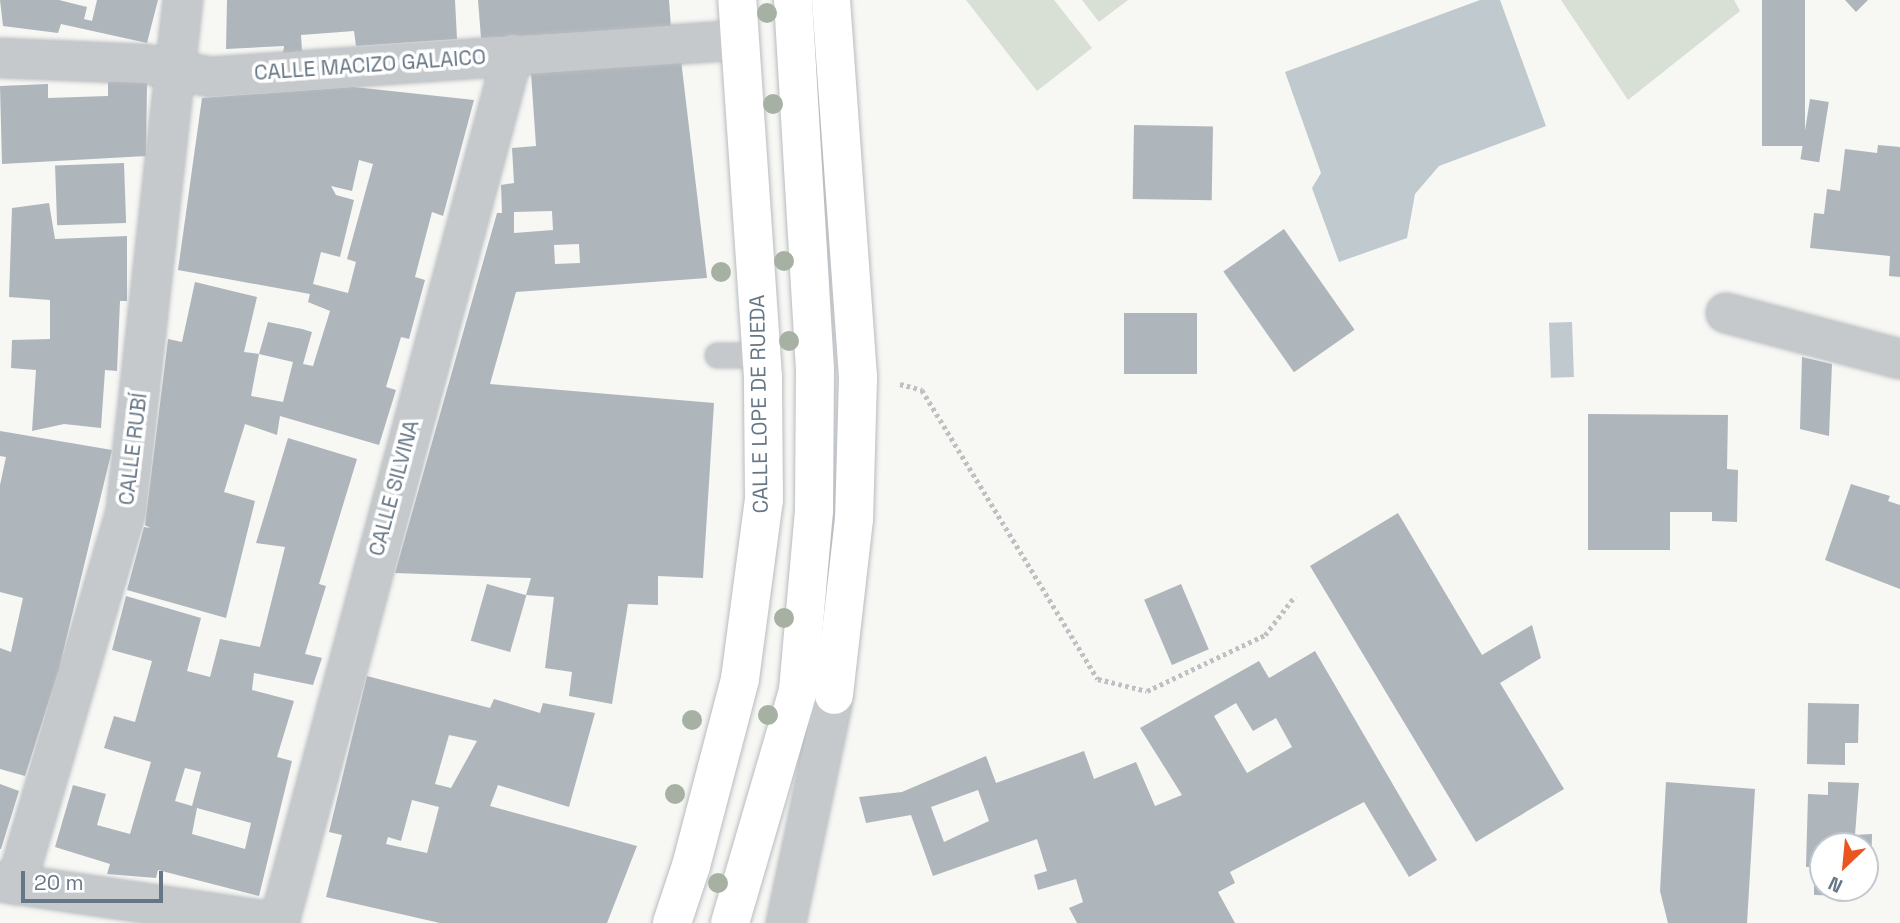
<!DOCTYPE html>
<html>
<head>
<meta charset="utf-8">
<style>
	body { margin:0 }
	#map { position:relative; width:1900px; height:923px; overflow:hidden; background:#f7f7f4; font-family:"Space Grotesk",sans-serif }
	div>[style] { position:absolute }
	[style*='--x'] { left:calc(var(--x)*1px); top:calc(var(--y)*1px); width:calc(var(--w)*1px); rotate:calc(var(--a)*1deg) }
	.green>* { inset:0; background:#d8dfd5 }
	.water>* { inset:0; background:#bfc9ce; transform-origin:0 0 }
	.building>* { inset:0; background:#aeb5bb; transform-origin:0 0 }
	.path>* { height:4.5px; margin-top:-2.25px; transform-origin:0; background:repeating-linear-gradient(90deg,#bec1c3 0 3.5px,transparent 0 7px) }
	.roads { filter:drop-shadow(0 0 2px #b8bcc0) drop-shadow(0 0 2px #b8bcc0) }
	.lane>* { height:23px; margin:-11.5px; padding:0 11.5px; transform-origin:11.5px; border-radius:11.5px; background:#c5c9cc }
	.street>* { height:38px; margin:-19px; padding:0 19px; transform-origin:19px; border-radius:19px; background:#c5c9cc }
	.primary>* { height:38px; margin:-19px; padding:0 19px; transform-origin:19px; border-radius:19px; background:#fff }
	.trees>* { width:20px; height:20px; margin:-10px; border-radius:50%; background:#a6b1a3 }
	span { translate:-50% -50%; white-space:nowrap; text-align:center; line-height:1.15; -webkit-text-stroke:7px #fff; paint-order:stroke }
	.street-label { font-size:21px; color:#657686 }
	.north { position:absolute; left:1809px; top:832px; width:70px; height:70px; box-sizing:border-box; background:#fff; border:2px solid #c1c8cf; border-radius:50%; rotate:206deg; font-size:19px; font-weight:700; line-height:28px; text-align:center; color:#657686 }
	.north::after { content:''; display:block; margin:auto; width:24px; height:32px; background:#eb5620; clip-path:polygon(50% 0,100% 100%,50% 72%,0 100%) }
	.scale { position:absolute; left:21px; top:871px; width:142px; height:32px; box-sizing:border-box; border:4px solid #657686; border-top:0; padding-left:9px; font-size:21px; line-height:24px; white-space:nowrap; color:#657686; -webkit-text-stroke:5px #fff; paint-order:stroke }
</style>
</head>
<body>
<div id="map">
	<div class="green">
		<i style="clip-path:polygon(966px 0,1054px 0,1092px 48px,1037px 91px)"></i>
		<i style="clip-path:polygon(1082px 0,1128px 0,1099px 22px)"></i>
		<i style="clip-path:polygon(1561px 0,1734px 0,1740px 11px,1628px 100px)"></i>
	</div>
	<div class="water">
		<i style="clip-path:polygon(1480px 0,1500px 0,1546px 126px,1439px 166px,1415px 194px,1407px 238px,1339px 262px,1312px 188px,1321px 173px,1285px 72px)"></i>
		<i style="left:1572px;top:322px;width:55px;height:23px;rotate:88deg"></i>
	</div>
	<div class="building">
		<i style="clip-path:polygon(0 0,59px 0,87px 7px,84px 19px,92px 21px,97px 0,158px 0,147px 43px,61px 24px,58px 33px,3px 26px)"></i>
		<i style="clip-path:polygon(227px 0,455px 0,457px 39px,356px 46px,354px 31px,301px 35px,302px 51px,293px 52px,283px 53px,284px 46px,226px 49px)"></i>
		<i style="clip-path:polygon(478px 0,669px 0,671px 28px,481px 38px)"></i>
		<i style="left:1762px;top:0;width:43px;height:146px"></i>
		<i style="clip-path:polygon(1845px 0,1868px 0,1856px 12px)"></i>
		<i style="clip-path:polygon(evenodd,681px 60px,707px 278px,516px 292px,490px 384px,714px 403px,703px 578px,658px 576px,658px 605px,628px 604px,612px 704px,569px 696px,572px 672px,545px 668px,554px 597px,526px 595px,531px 578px,395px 573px,497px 213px,502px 213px,501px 185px,514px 183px,512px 148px,536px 146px,531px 73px,681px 60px,552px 211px,553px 230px,514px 233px,514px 212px,552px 211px,681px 60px,579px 244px,580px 263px,555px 264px,554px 245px,579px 244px)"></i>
		<i style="clip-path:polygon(108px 82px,147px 82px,146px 156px,2px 164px,0 86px,48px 84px,48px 98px,108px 96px)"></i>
		<i style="clip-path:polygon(evenodd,354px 87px,474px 100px,443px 216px,432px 212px,415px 277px,425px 280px,409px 339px,401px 337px,386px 387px,396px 390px,379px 445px,280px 416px,277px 435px,245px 424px,224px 492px,255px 501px,226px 618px,127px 590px,144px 527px,150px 528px,145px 525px,168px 339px,182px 342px,195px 282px,257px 297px,244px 352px,259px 354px,268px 322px,302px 329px,312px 332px,303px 364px,313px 366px,330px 311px,308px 302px,310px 294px,178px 270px,202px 98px,354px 87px,359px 160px,373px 164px,347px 259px,356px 262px,348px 293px,313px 284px,321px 252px,340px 257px,354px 200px,336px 195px,331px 186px,352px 191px,359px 160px,354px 87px,259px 354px,293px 362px,283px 402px,251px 396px,259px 354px)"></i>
		<i style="left:1810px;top:99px;width:19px;height:61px;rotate:9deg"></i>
		<i style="left:1134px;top:125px;width:79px;height:74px;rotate:1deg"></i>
		<i style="clip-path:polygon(1878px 145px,1900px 147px,1900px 277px,1889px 276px,1890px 256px,1810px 248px,1814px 213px,1824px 214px,1827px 189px,1840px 191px,1845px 149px,1877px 153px)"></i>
		<i style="left:124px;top:163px;width:60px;height:69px;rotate:88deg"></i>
		<i style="clip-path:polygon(49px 203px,55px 239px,127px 236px,127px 301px,120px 301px,117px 371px,105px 370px,101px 428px,64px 424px,32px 431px,36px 370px,11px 368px,12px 340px,50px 339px,50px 300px,9px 297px,12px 208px)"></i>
		<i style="left:1284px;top:229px;width:123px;height:74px;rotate:55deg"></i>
		<i style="left:1124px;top:313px;width:73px;height:61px"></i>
		<i style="clip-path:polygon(1802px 357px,1832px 364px,1829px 436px,1800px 429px)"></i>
		<i style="clip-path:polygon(1588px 414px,1728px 415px,1727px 469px,1738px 470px,1737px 522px,1712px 521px,1712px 512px,1670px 512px,1670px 550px,1588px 550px)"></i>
		<i style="clip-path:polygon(0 431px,112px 450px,59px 669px,25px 776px,0 769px,0 648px,11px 652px,23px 598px,0 592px,0 485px,6px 457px,0 456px)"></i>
		<i style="clip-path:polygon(evenodd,288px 438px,357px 459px,319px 584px,326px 586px,305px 654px,322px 658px,313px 685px,254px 673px,252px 690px,294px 701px,277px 757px,292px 761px,259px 896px,158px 870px,156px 878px,107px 874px,110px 864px,55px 847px,73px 785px,106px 794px,97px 825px,130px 834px,151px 762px,104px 748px,114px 716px,135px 722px,152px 661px,112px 650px,126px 596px,201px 618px,187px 671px,210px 677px,220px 639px,260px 647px,285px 547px,256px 543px,288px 438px,185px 768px,201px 772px,192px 806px,175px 801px,185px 768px,288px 438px,197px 808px,251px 823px,245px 849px,192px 834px,197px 808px)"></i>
		<i style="clip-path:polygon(1851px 484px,1890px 496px,1888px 501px,1900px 505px,1900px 589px,1825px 560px)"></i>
		<i style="clip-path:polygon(1398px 513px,1482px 655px,1532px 625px,1541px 658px,1500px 683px,1564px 789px,1476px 842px,1310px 566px)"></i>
		<i style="left:487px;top:584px;width:41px;height:59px;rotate:16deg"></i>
		<i style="left:1181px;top:584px;width:71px;height:40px;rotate:67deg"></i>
		<i style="clip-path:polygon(evenodd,1315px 651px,1437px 860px,1409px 877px,1364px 802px,1230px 872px,1235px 883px,1218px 892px,1235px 923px,1077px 923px,1069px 908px,1083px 902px,1076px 879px,1038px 890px,1034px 875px,1047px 871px,1037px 839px,933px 876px,911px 815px,866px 823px,859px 797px,902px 792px,986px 756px,996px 783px,1084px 751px,1094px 779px,1136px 762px,1155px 806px,1182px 795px,1140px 728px,1259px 661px,1269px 678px,1315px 651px,1236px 703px,1253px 731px,1276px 718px,1292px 747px,1247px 773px,1214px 716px,1236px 703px,1315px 651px,978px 790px,989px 821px,944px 842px,931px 807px,978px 790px)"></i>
		<i style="clip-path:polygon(evenodd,367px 676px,490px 708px,494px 699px,540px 713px,543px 703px,595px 713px,569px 807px,498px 785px,490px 806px,637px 846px,607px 923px,440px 923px,326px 897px,342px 835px,329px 832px,367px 676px,449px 735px,477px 741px,451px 788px,435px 784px,449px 735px,367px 676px,412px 800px,439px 807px,427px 853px,386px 844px,388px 837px,401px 841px,412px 800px)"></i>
		<i style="clip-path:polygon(1808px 703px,1859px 704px,1858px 743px,1845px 743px,1845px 765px,1807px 764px)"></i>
		<i style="clip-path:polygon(1666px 782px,1755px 789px,1747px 923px,1668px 923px,1660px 891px)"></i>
		<i style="clip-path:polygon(1828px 782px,1859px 783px,1855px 835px,1872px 834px,1871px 879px,1865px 879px,1865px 846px,1823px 846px,1823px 888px,1857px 888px,1857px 896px,1814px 895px,1814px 867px,1806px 867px,1808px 794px,1828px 795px)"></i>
		<i style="clip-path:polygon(0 784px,19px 791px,1px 849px,0 849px)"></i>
	</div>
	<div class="path">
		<i style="--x:900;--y:384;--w:23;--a:15"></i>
		<i style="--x:922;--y:390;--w:338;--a:58.7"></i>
		<i style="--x:1098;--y:679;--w:50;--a:13.8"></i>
		<i style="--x:1147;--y:691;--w:131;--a:-25.4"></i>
		<i style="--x:1265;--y:635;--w:49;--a:-52.4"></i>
	</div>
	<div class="roads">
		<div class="lane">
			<i style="--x:717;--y:355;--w:44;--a:0"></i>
		</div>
		<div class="street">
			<i style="--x:0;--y:58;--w:146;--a:2.4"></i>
			<i style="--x:146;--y:64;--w:65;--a:11.5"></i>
			<i style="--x:210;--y:77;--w:531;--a:-3.99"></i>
			<i style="--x:1726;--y:313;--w:180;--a:14.8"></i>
			<i style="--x:0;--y:882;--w:283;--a:8.3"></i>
			<i style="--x:16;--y:885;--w:390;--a:-73.6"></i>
			<i style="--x:126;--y:511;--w:514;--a:-83.64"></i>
			<i style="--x:279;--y:923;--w:900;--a:-74.93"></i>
			<i style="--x:786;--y:923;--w:233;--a:-78.1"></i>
		</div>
		<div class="primary">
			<i style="--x:831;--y:0;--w:379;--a:85.9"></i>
			<i style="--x:858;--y:378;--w:141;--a:91.6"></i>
			<i style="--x:854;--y:519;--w:177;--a:96.5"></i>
			<i style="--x:672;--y:923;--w:60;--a:-71.6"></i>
			<i style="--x:691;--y:866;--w:193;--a:-75.3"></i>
			<i style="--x:740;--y:679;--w:181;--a:-82.4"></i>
			<i style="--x:764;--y:500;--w:123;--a:-90.5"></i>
			<i style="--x:763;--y:377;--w:378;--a:-93.9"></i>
			<i style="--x:730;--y:923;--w:243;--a:-73.7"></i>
			<i style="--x:798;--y:690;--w:181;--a:-84.9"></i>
			<i style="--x:814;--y:510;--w:140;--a:-89.6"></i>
			<i style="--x:815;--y:370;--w:371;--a:-93.4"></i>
		</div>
	</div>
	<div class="trees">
		<i style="left:767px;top:13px"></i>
		<i style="left:773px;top:104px"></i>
		<i style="left:784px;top:261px"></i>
		<i style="left:721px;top:272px"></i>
		<i style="left:789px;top:341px"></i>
		<i style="left:784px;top:618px"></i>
		<i style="left:768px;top:715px"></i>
		<i style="left:692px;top:720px"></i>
		<i style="left:675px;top:794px"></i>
		<i style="left:718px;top:883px"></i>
	</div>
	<div class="street-label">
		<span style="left:370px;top:65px;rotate:-4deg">CALLE MACIZO GALAICO</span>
		<span style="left:759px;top:404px;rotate:-91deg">CALLE LOPE DE RUEDA</span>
		<span style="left:133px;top:449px;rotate:-83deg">CALLE RUBÍ</span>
		<span style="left:394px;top:488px;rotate:-75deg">CALLE SILVINA</span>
	</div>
	<div class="north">N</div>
	<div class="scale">20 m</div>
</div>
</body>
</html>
